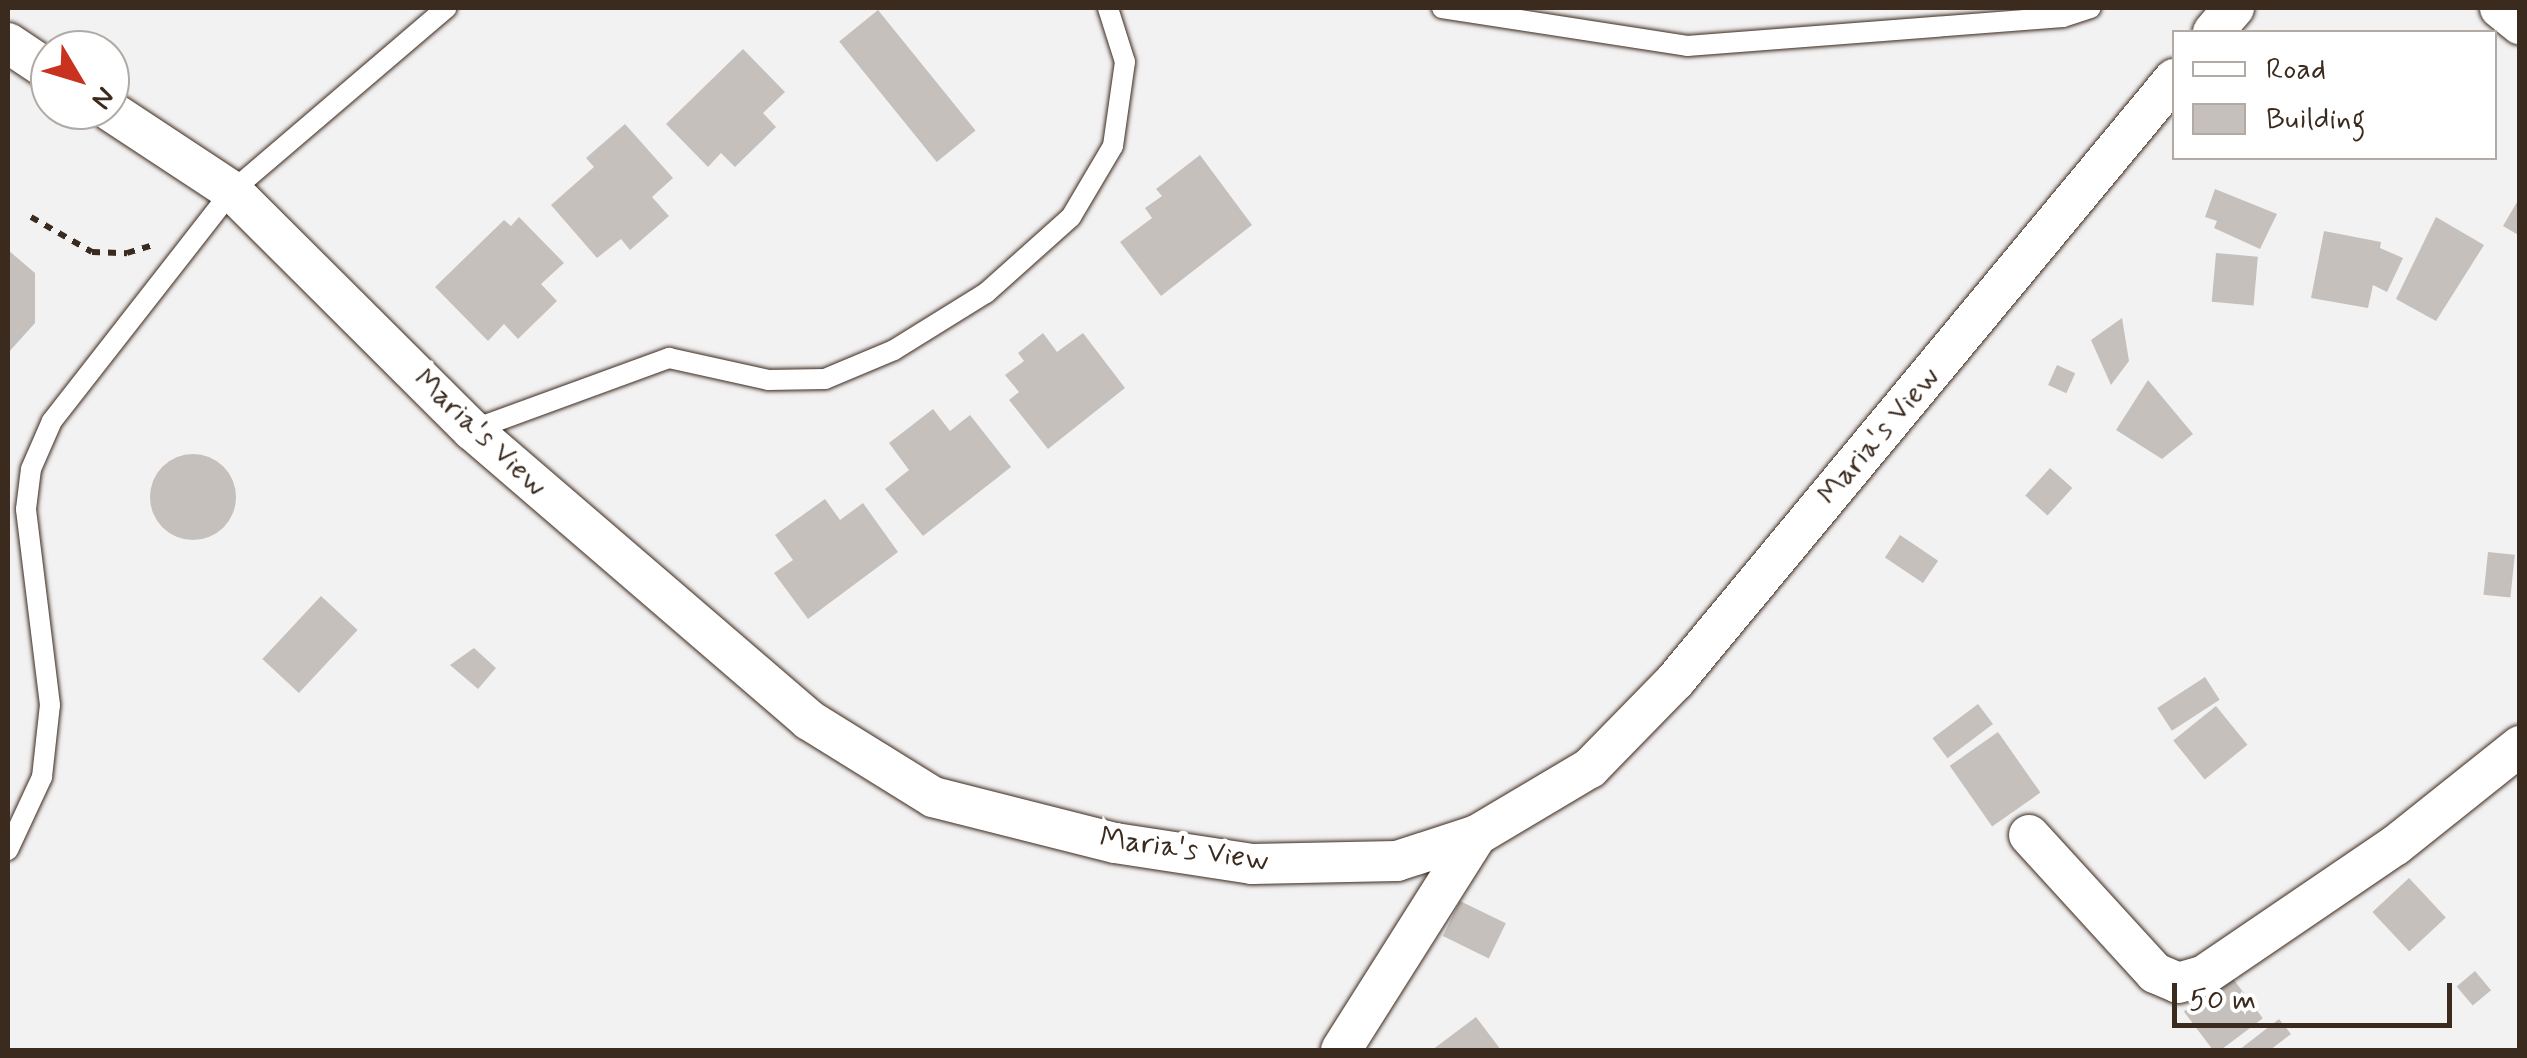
<!DOCTYPE html>
<html>
<head>
<meta charset="utf-8">
<style>
	body { margin:0 }
	#map { position:relative; width:2527px; height:1058px; overflow:hidden; background:#f3f2f2; font-family:Mynerve,sans-serif }
	div>[style] { position:absolute }
	[style*='--x'] { left:calc(var(--x)*1px); top:calc(var(--y)*1px); width:calc(var(--w)*1px); rotate:calc(var(--a)*1deg) }
	.building>* { inset:0; background:#c6c0bd; transform-origin:0 0 }
	.round { border-radius:50% }
	.path>* { height:6px; margin-top:-3px; transform-origin:0; background:repeating-linear-gradient(90deg,#3b2a1e 0 8px,transparent 0 16px) }
	.roads { filter:drop-shadow(0 0 2px #3b2a1e) drop-shadow(0 0 2px #3b2a1e) }
	.service>* { height:20px; margin:-10px; padding:0 10px; transform-origin:10px; border-radius:10px; background:#fff }
	.minor>* { height:40px; margin:-20px; padding:0 20px; transform-origin:20px; border-radius:20px; background:#fff }
	span { translate:-50% -50%; white-space:nowrap; text-align:center; line-height:1.15; -webkit-text-stroke:10px #fff; paint-order:stroke }
	.street-label { font-size:30px; color:#3b2a1e }
	.frame { position:absolute; inset:0; border:10px solid #3b2a1e; pointer-events:none }
	.legend { position:absolute; left:2172px; top:30px; width:325px; height:130px; box-sizing:border-box; background:#fff; border:2px solid #b1aaa5; margin:0; padding:12px 18px; list-style:none; font-size:30px; color:#3b2a1e }
	.legend li { display:flex; align-items:center; gap:20px; height:50px }
	.legend b { width:50px; border:2px solid #b1aaa5 }
	.north { position:absolute; left:30px; top:30px; width:100px; height:100px; box-sizing:border-box; background:#fff; border:2px solid #b1aaa5; border-radius:50%; rotate:128deg; font-size:28px; font-weight:700; line-height:40px; text-align:center; color:#3b2a1e }
	.north::after { content:''; display:block; margin:auto; width:35px; height:45px; background:#c8321e; clip-path:polygon(50% 0,100% 100%,50% 72%,0 100%) }
	.scale { position:absolute; left:2172px; top:983px; width:280px; height:45px; box-sizing:border-box; border:5px solid #3b2a1e; border-top:0; padding-left:12px; font-size:30px; line-height:35px; white-space:nowrap; color:#3b2a1e; -webkit-text-stroke:8px #fff; paint-order:stroke }
</style>
</head>
<body>
<div id="map">
	<div class="building">
		<i style="left:878px;top:10px;width:155px;height:50px;rotate:51deg"></i>
		<i style="clip-path:polygon(743px 49px,785px 92px,763px 113px,776px 127px,735px 167px,721px 153px,708px 167px,666px 124px)"></i>
		<i style="clip-path:polygon(625px 124px,673px 178px,652px 197px,669px 216px,630px 250px,621px 239px,597px 258px,551px 205px,594px 167px,586px 158px)"></i>
		<i style="clip-path:polygon(1200px 155px,1252px 225px,1161px 296px,1120px 242px,1152px 218px,1145px 208px,1162px 196px,1156px 189px)"></i>
		<i style="clip-path:polygon(2215px 189px,2277px 214px,2260px 249px,2214px 228px,2217px 221px,2205px 217px)"></i>
		<i style="clip-path:polygon(2520px 197px,2520px 236px,2503px 226px)"></i>
		<i style="clip-path:polygon(519px 217px,564px 263px,541px 284px,557px 301px,518px 339px,504px 324px,488px 341px,435px 287px,504px 220px,511px 226px)"></i>
		<i style="clip-path:polygon(2436px 217px,2484px 245px,2436px 321px,2396px 299px)"></i>
		<i style="clip-path:polygon(2324px 231px,2381px 242px,2380px 248px,2403px 258px,2387px 292px,2373px 285px,2368px 308px,2311px 298px)"></i>
		<i style="clip-path:polygon(8px 250px,35px 273px,35px 323px,8px 353px)"></i>
		<i style="left:2216px;top:253px;width:42px;height:49px;rotate:5deg"></i>
		<i style="clip-path:polygon(2122px 318px,2129px 361px,2111px 385px,2091px 340px)"></i>
		<i style="clip-path:polygon(1043px 333px,1057px 352px,1083px 333px,1125px 388px,1048px 449px,1009px 400px,1019px 392px,1005px 375px,1024px 361px,1018px 353px)"></i>
		<i style="left:2057px;top:365px;width:20px;height:22px;rotate:24deg"></i>
		<i style="clip-path:polygon(2148px 380px,2193px 434px,2162px 459px,2116px 430px)"></i>
		<i style="clip-path:polygon(933px 409px,950px 431px,970px 415px,1011px 467px,923px 536px,885px 489px,909px 470px,889px 443px)"></i>
		<i class="round" style="left:150px;top:454px;width:86px;height:86px"></i>
		<i style="left:2050px;top:468px;width:30px;height:37px;rotate:42deg"></i>
		<i style="clip-path:polygon(825px 499px,840px 520px,863px 503px,898px 552px,808px 619px,774px 573px,793px 560px,775px 535px)"></i>
		<i style="left:1900px;top:535px;width:46px;height:27px;rotate:34deg"></i>
		<i style="left:2488px;top:552px;width:27px;height:43px;rotate:6deg"></i>
		<i style="left:321px;top:596px;width:50px;height:86px;rotate:43deg"></i>
		<i style="clip-path:polygon(474px 648px,496px 668px,478px 689px,450px 665px)"></i>
		<i style="left:2205px;top:677px;width:27px;height:57px;rotate:57deg"></i>
		<i style="left:1978px;top:704px;width:25px;height:57px;rotate:53deg"></i>
		<i style="left:2216px;top:706px;width:50px;height:55px;rotate:51deg"></i>
		<i style="left:1998px;top:732px;width:74px;height:59px;rotate:55deg"></i>
		<i style="left:2409px;top:878px;width:54px;height:50px;rotate:47deg"></i>
		<i style="left:1460px;top:901px;width:51px;height:39px;rotate:26deg"></i>
		<i style="left:2475px;top:971px;width:25px;height:24px;rotate:50deg"></i>
		<i style="left:2231px;top:976px;width:53px;height:59px;rotate:53deg"></i>
		<i style="clip-path:polygon(1476px 1017px,1501px 1050px,1432px 1050px)"></i>
		<i style="clip-path:polygon(2279px 1019px,2291px 1034px,2270px 1050px,2239px 1050px)"></i>
	</div>
	<div class="path">
		<i style="--x:31;--y:217;--w:70;--a:29.8"></i>
		<i style="--x:92;--y:252;--w:35;--a:2"></i>
		<i style="--x:127;--y:253;--w:27;--a:-17"></i>
	</div>
	<div class="roads">
		<div class="service">
			<i style="--x:1442;--y:8;--w:248;--a:8.8"></i>
			<i style="--x:1687;--y:46;--w:377;--a:-4.4"></i>
			<i style="--x:2063;--y:17;--w:29;--a:-18"></i>
			<i style="--x:472;--y:430;--w:210;--a:-20.1"></i>
			<i style="--x:669;--y:358;--w:101;--a:12.5"></i>
			<i style="--x:768;--y:380;--w:57;--a:-1"></i>
			<i style="--x:825;--y:379;--w:75;--a:-22.8"></i>
			<i style="--x:894;--y:350;--w:108;--a:-31.8"></i>
			<i style="--x:986;--y:293;--w:114;--a:-41.8"></i>
			<i style="--x:1071;--y:217;--w:82;--a:-59.4"></i>
			<i style="--x:1113;--y:146;--w:85;--a:-81.9"></i>
			<i style="--x:1125;--y:62;--w:57;--a:-107.5"></i>
			<i style="--x:8;--y:850;--w:81;--a:-65"></i>
			<i style="--x:42;--y:777;--w:72;--a:-83.7"></i>
			<i style="--x:50;--y:705;--w:197;--a:-97"></i>
			<i style="--x:26;--y:509;--w:40;--a:-82.9"></i>
			<i style="--x:31;--y:469;--w:52;--a:-66.4"></i>
			<i style="--x:52;--y:421;--w:292;--a:-52"></i>
			<i style="--x:232;--y:191;--w:282;--a:-40.5"></i>
		</div>
		<div class="minor">
			<i style="--x:2500;--y:8;--w:26;--a:39"></i>
			<i style="--x:2213;--y:32;--w:32;--a:-49"></i>
			<i style="--x:8;--y:43;--w:50;--a:33.7"></i>
			<i style="--x:109;--y:110;--w:147;--a:33.4"></i>
			<i style="--x:232;--y:191;--w:339;--a:44.9"></i>
			<i style="--x:472;--y:430;--w:445;--a:40.7"></i>
			<i style="--x:809;--y:720;--w:146;--a:31.8"></i>
			<i style="--x:933;--y:797;--w:188;--a:14.2"></i>
			<i style="--x:1115;--y:843;--w:139;--a:8.7"></i>
			<i style="--x:1252;--y:864;--w:145;--a:-1.2"></i>
			<i style="--x:1397;--y:861;--w:84;--a:-18"></i>
			<i style="--x:1477;--y:835;--w:131;--a:-30.7"></i>
			<i style="--x:1590;--y:768;--w:122;--a:-45.7"></i>
			<i style="--x:1675;--y:681;--w:782;--a:-50.34"></i>
			<i style="--x:2029;--y:835;--w:187;--a:47.6"></i>
			<i style="--x:2155;--y:973;--w:25;--a:23"></i>
			<i style="--x:2178;--y:983;--w:26;--a:-16"></i>
			<i style="--x:2203;--y:976;--w:233;--a:-34.2"></i>
			<i style="--x:2396;--y:845;--w:159;--a:-38.6"></i>
			<i style="--x:1341;--y:1050;--w:254;--a:-57.7"></i>
		</div>
	</div>
	<div class="street-label">
		<span style="left:480px;top:433px;rotate:43deg">Maria's View</span>
		<span style="left:1879px;top:436px;rotate:-50deg">Maria's View</span>
		<span style="left:1184px;top:850px;rotate:8deg">Maria's View</span>
	</div>
	<div class="frame"></div>
	<ul class="legend">
	<li><b style="height:12px;background:#fff"></b>Road</li>
	<li><b style="height:28px;background:#c6c0bd"></b>Building</li>
	</ul>
	<div class="north">N</div>
	<div class="scale">50 m</div>
</div>
</body>
</html>
